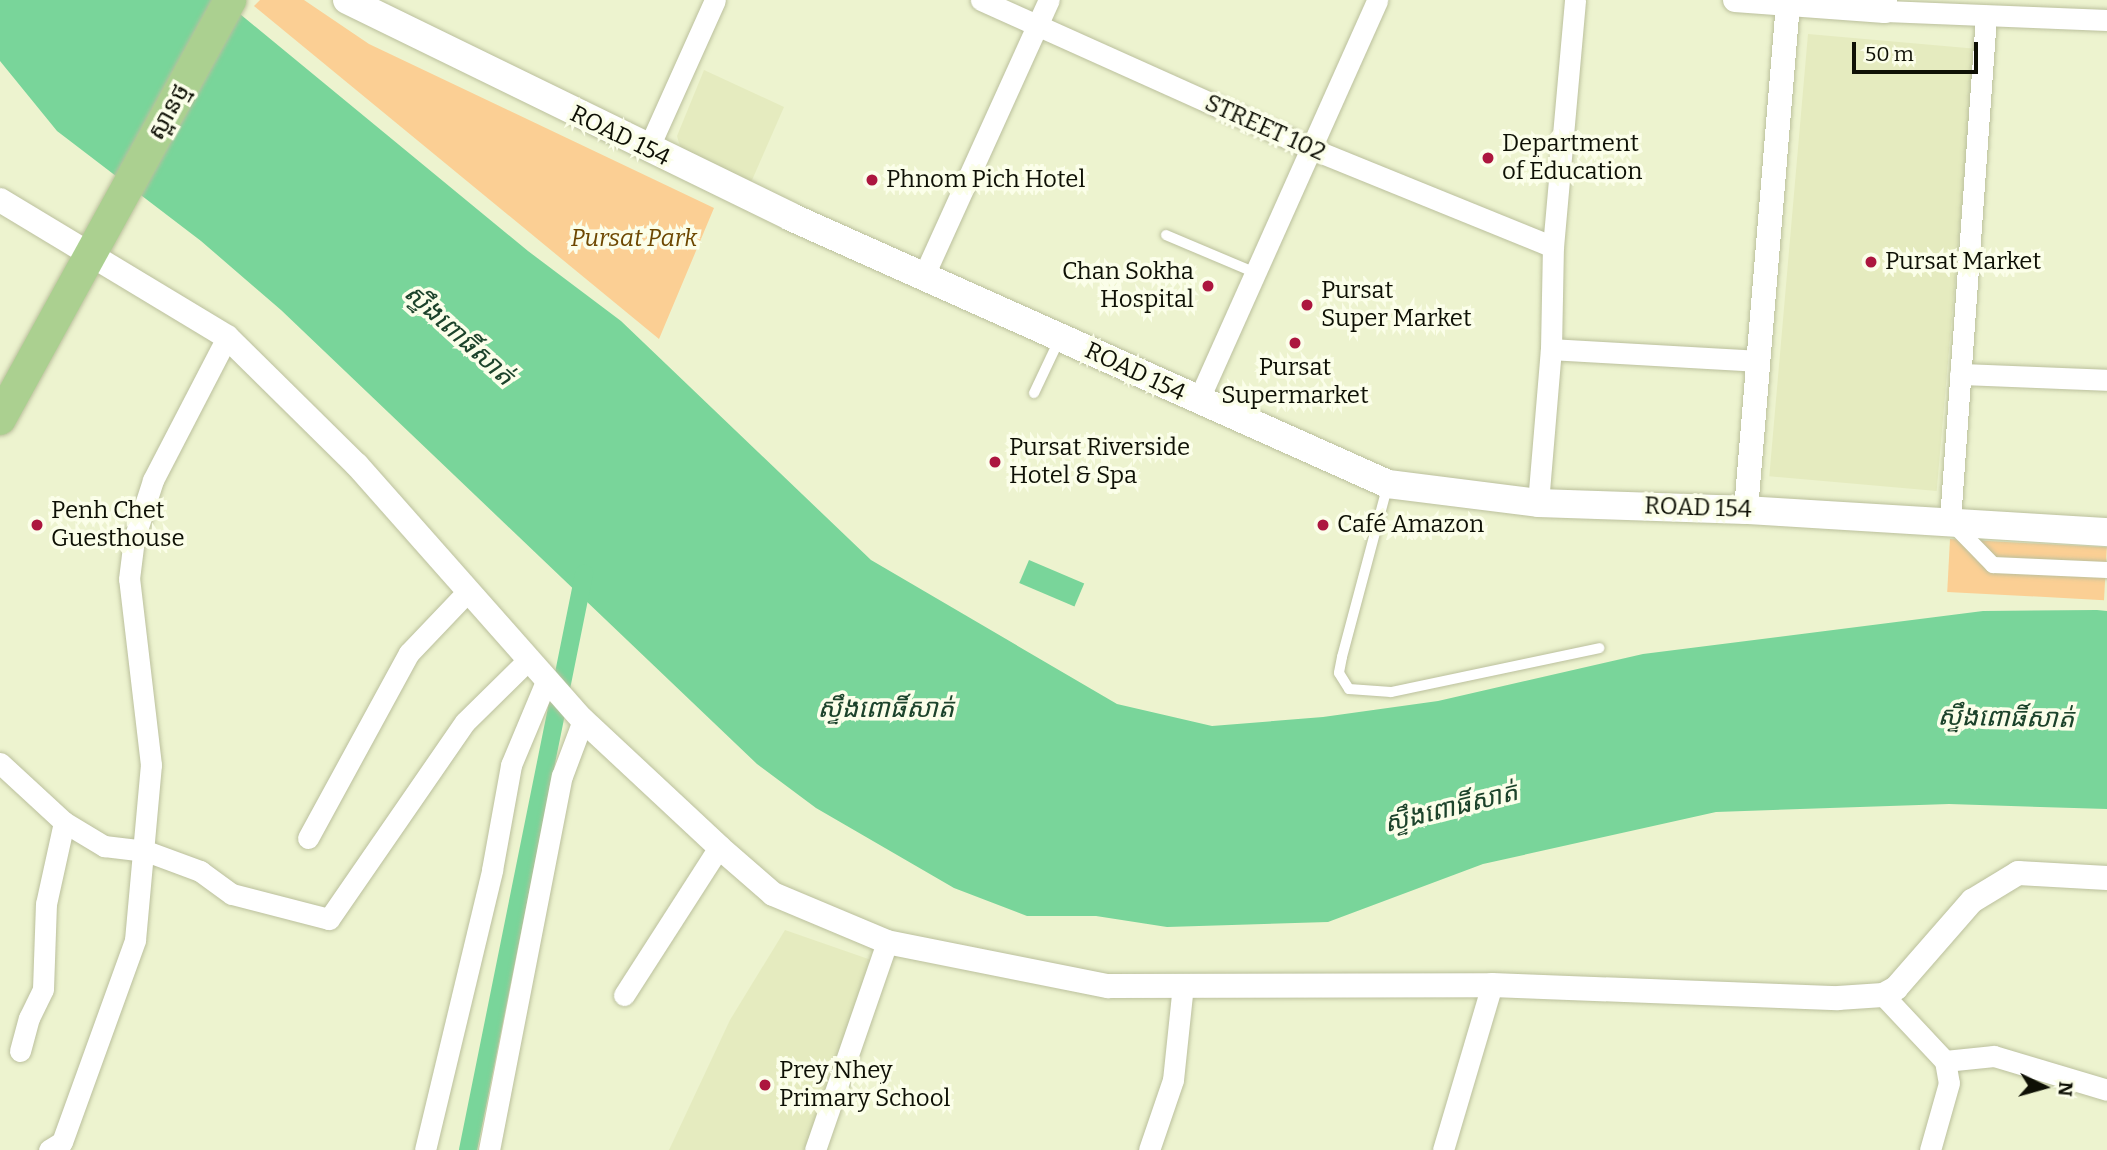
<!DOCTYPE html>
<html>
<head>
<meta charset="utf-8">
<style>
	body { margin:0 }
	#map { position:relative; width:2107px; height:1150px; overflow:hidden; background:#edf3cf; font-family:Bitter,"Noto Sans Khmer",serif }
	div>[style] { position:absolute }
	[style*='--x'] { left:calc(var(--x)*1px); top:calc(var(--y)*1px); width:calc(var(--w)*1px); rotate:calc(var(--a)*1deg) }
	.built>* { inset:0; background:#e5ebbf; transform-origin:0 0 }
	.green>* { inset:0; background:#fbcf94; transform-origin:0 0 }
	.water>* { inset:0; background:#79d59a; transform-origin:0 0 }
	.canal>* { height:18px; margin:-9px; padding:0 9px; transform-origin:9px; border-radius:9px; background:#79d59a }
	.roads { filter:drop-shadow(0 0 2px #bbc09d) drop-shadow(0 0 2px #bbc09d) }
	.service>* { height:10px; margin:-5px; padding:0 5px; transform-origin:5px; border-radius:5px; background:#fff }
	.pedestrian>* { height:16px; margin:-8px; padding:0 8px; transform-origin:8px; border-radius:8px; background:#fff }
	.minor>* { height:21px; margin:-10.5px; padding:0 10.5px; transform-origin:10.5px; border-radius:10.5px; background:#fff }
	.tertiary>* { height:24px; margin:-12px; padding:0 12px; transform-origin:12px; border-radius:12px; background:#fff }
	.secondary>* { height:28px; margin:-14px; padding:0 14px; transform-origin:14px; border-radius:14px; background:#fff }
	.primary>* { height:32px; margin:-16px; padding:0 16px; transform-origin:16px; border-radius:16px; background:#abd090 }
	.dots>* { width:19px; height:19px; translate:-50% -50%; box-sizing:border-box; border:4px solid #fbfee9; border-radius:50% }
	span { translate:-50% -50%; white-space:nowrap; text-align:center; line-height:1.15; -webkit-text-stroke:7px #fbfee9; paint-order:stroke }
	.street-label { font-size:24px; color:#0e1005 }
	.poi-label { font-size:24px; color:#0e1005 }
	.left { translate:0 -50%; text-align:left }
	.right { translate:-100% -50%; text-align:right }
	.park-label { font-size:24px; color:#6d4700; font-style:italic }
	.water-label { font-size:26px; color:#1c432b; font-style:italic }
	.north { position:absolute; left:2009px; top:1052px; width:70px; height:70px; -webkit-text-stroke:5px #fbfee9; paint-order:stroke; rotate:95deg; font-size:19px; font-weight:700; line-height:28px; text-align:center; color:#0e1005 }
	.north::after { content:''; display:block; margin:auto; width:24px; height:32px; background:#0e1005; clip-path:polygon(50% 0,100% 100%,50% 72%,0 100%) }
	.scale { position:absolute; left:1852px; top:42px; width:126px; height:32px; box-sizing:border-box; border:4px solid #0e1005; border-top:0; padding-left:9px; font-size:21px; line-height:24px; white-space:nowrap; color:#0e1005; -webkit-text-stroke:5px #fbfee9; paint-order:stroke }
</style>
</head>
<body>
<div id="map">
	<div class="built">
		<i style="left:1808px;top:34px;width:168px;height:444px;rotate:5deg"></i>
		<i style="clip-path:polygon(704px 70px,784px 107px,749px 187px,683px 152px,679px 143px,677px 136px)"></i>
		<i style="clip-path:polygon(785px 930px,877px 962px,807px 1150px,669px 1150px,730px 1020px)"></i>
	</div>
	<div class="green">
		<i style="clip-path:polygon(260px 0,304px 0,369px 44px,714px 208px,659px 339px,254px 6px)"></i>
		<i style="left:1950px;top:539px;width:157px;height:53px;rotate:3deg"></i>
	</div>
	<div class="water">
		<i style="clip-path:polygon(0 0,223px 0,528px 251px,621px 321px,871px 560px,1117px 704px,1212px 726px,1323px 717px,1438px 701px,1643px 654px,1983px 611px,2097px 610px,2107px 611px,2107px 809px,1949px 804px,1716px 812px,1483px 864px,1328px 922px,1167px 927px,1096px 916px,1027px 916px,954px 888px,816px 808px,757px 764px,281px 310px,201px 241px,57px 131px,0 61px)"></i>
		<i style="left:1029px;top:560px;width:60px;height:25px;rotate:23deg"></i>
	</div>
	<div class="canal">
		<i style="--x:468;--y:1150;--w:588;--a:-78.61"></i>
	</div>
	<div class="roads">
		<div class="service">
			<i style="--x:1166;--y:235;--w:98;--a:22.9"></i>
			<i style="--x:1034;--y:393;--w:61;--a:-64.7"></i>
			<i style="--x:1388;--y:484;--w:179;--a:104.9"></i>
			<i style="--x:1342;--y:657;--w:16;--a:101"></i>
			<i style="--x:1339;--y:673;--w:19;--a:58"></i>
			<i style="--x:1349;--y:689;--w:42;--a:4.1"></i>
			<i style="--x:1391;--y:692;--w:213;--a:-11.9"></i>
		</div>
		<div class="pedestrian">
			<i style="--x:1952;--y:523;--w:59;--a:45.7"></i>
			<i style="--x:1993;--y:565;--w:114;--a:2.5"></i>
		</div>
		<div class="minor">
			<i style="--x:981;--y:0;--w:363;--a:24.2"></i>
			<i style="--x:1312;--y:149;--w:260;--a:22.1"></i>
			<i style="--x:1885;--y:11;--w:222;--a:2.3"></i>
			<i style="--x:648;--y:149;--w:163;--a:-65.8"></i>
			<i style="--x:924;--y:275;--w:302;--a:-65.6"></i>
			<i style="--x:1551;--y:349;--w:208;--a:3.3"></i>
			<i style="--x:1960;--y:374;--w:147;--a:2.3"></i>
			<i style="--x:1198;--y:401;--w:439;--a:-65.9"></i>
			<i style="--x:1538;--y:503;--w:155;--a:-85.2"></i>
			<i style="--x:1551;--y:349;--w:102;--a:-88.9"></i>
			<i style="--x:1553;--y:247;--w:248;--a:-84.9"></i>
			<i style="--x:1950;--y:520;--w:505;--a:-85.91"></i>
			<i style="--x:0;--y:763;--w:87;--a:42.7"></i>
			<i style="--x:64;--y:822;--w:47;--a:31"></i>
			<i style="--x:104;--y:846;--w:42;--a:6.8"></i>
			<i style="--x:146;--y:851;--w:58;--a:20.3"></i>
			<i style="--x:200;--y:871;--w:39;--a:36"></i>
			<i style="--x:232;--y:894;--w:100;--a:14.5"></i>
			<i style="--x:329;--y:919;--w:239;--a:-55.4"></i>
			<i style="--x:465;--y:722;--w:88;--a:-44.5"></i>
			<i style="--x:308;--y:838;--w:211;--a:-61.4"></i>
			<i style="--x:409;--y:653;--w:86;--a:-46.4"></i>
			<i style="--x:624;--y:995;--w:176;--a:-57.3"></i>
			<i style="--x:1883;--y:995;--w:91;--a:46.8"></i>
			<i style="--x:1945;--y:1061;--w:22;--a:80"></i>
			<i style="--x:1949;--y:1083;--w:70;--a:105.8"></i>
			<i style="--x:20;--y:1051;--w:34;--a:-75"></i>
			<i style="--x:29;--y:1018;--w:32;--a:-64"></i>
			<i style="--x:43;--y:989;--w:85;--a:-88"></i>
			<i style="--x:46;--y:904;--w:84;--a:-77.6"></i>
			<i style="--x:1945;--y:1061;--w:49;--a:-5.8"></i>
			<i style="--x:1994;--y:1056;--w:118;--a:16.7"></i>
			<i style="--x:49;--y:1150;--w:15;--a:-32"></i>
			<i style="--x:62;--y:1142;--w:215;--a:-70.1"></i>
			<i style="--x:135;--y:940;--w:176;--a:-84.8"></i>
			<i style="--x:151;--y:765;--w:187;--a:-96.7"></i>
			<i style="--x:129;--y:579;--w:40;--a:-82.9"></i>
			<i style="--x:134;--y:539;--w:62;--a:-72.1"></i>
			<i style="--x:153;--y:480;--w:161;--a:-62.6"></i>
			<i style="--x:425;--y:1150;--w:288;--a:-76.5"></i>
			<i style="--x:492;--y:870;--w:107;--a:-79.7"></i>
			<i style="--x:511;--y:765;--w:93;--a:-67.3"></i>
			<i style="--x:489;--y:1150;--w:381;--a:-79"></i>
			<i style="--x:562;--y:776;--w:60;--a:-69.4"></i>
			<i style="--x:815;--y:1150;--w:220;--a:-70.9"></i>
			<i style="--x:1149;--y:1150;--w:74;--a:-71.1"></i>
			<i style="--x:1173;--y:1080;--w:96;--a:-84"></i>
			<i style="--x:1443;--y:1150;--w:172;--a:-73.5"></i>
		</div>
		<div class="tertiary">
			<i style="--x:1735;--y:0;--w:150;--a:4.2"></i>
			<i style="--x:1885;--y:11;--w:11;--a:-90"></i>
			<i style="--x:0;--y:200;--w:265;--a:31.1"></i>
			<i style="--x:227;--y:337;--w:182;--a:44.6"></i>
			<i style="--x:357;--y:465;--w:341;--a:48.5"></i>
			<i style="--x:583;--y:720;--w:186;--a:43"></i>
			<i style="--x:719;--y:847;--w:72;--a:41"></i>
			<i style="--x:773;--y:894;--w:124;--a:22.8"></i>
			<i style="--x:887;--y:942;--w:225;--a:11.3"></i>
			<i style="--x:1108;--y:986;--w:384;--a:-0.1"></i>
			<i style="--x:1492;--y:985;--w:346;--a:2.2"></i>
			<i style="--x:1838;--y:998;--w:45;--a:-3.8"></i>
			<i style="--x:1883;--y:995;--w:15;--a:-28"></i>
			<i style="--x:1896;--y:988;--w:116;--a:-48.9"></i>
			<i style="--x:1972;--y:901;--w:54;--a:-31.3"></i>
			<i style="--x:2018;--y:873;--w:89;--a:3.2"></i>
			<i style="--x:1746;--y:510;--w:509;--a:-85.26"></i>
		</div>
		<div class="secondary">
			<i style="--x:347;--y:0;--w:494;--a:26"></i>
			<i style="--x:791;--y:217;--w:654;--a:24.1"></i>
			<i style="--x:1388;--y:484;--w:151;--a:7.2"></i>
			<i style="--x:1538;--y:503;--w:208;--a:1.9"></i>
			<i style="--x:1746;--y:510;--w:362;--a:3.5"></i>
		</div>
		<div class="primary">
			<i style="--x:0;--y:419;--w:478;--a:-61.2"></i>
		</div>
	</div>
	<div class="dots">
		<i style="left:1488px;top:158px;background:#ac163f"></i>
		<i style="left:872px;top:180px;background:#ac163f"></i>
		<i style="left:1871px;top:262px;background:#ac163f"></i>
		<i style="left:1208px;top:286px;background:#ac163f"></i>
		<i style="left:1307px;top:305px;background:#ac163f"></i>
		<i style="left:1295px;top:343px;background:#ac163f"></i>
		<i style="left:995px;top:462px;background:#ac163f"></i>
		<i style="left:37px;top:525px;background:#ac163f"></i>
		<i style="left:1323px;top:525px;background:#ac163f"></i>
		<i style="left:765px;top:1085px;background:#ac163f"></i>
	</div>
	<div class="street-label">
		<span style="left:169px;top:112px;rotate:-61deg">ស្ពានថ្ម</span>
		<span style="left:1265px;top:128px;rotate:24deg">STREET 102</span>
		<span style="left:620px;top:136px;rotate:26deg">ROAD 154</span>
		<span style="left:1135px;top:372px;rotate:25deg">ROAD 154</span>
		<span style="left:1698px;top:508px;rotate:2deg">ROAD 154</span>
	</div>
	<div class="poi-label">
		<span class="left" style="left:1502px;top:158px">Department<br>of Education</span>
		<span class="left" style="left:886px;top:180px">Phnom Pich Hotel</span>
		<span class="left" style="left:1885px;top:262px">Pursat Market</span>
		<span class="right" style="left:1194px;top:286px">Chan Sokha<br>Hospital</span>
		<span class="left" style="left:1321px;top:305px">Pursat<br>Super Market</span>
		<span style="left:1295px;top:382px">Pursat<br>Supermarket</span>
		<span class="left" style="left:1009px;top:462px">Pursat Riverside<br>Hotel &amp; Spa</span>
		<span class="left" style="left:51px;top:525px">Penh Chet<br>Guesthouse</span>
		<span class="left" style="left:1337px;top:525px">Café Amazon</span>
		<span class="left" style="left:779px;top:1085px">Prey Nhey<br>Primary School</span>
	</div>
	<div class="park-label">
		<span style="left:634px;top:239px">Pursat Park</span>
	</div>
	<div class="water-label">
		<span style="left:459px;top:335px;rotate:42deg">ស្ទឹងពោធិ៍សាត់</span>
		<span style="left:886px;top:709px">ស្ទឹងពោធិ៍សាត់</span>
		<span style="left:2006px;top:718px;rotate:1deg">ស្ទឹងពោធិ៍សាត់</span>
		<span style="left:1451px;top:808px;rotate:-14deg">ស្ទឹងពោធិ៍សាត់</span>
	</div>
	<div class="north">N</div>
	<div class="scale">50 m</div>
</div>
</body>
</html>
